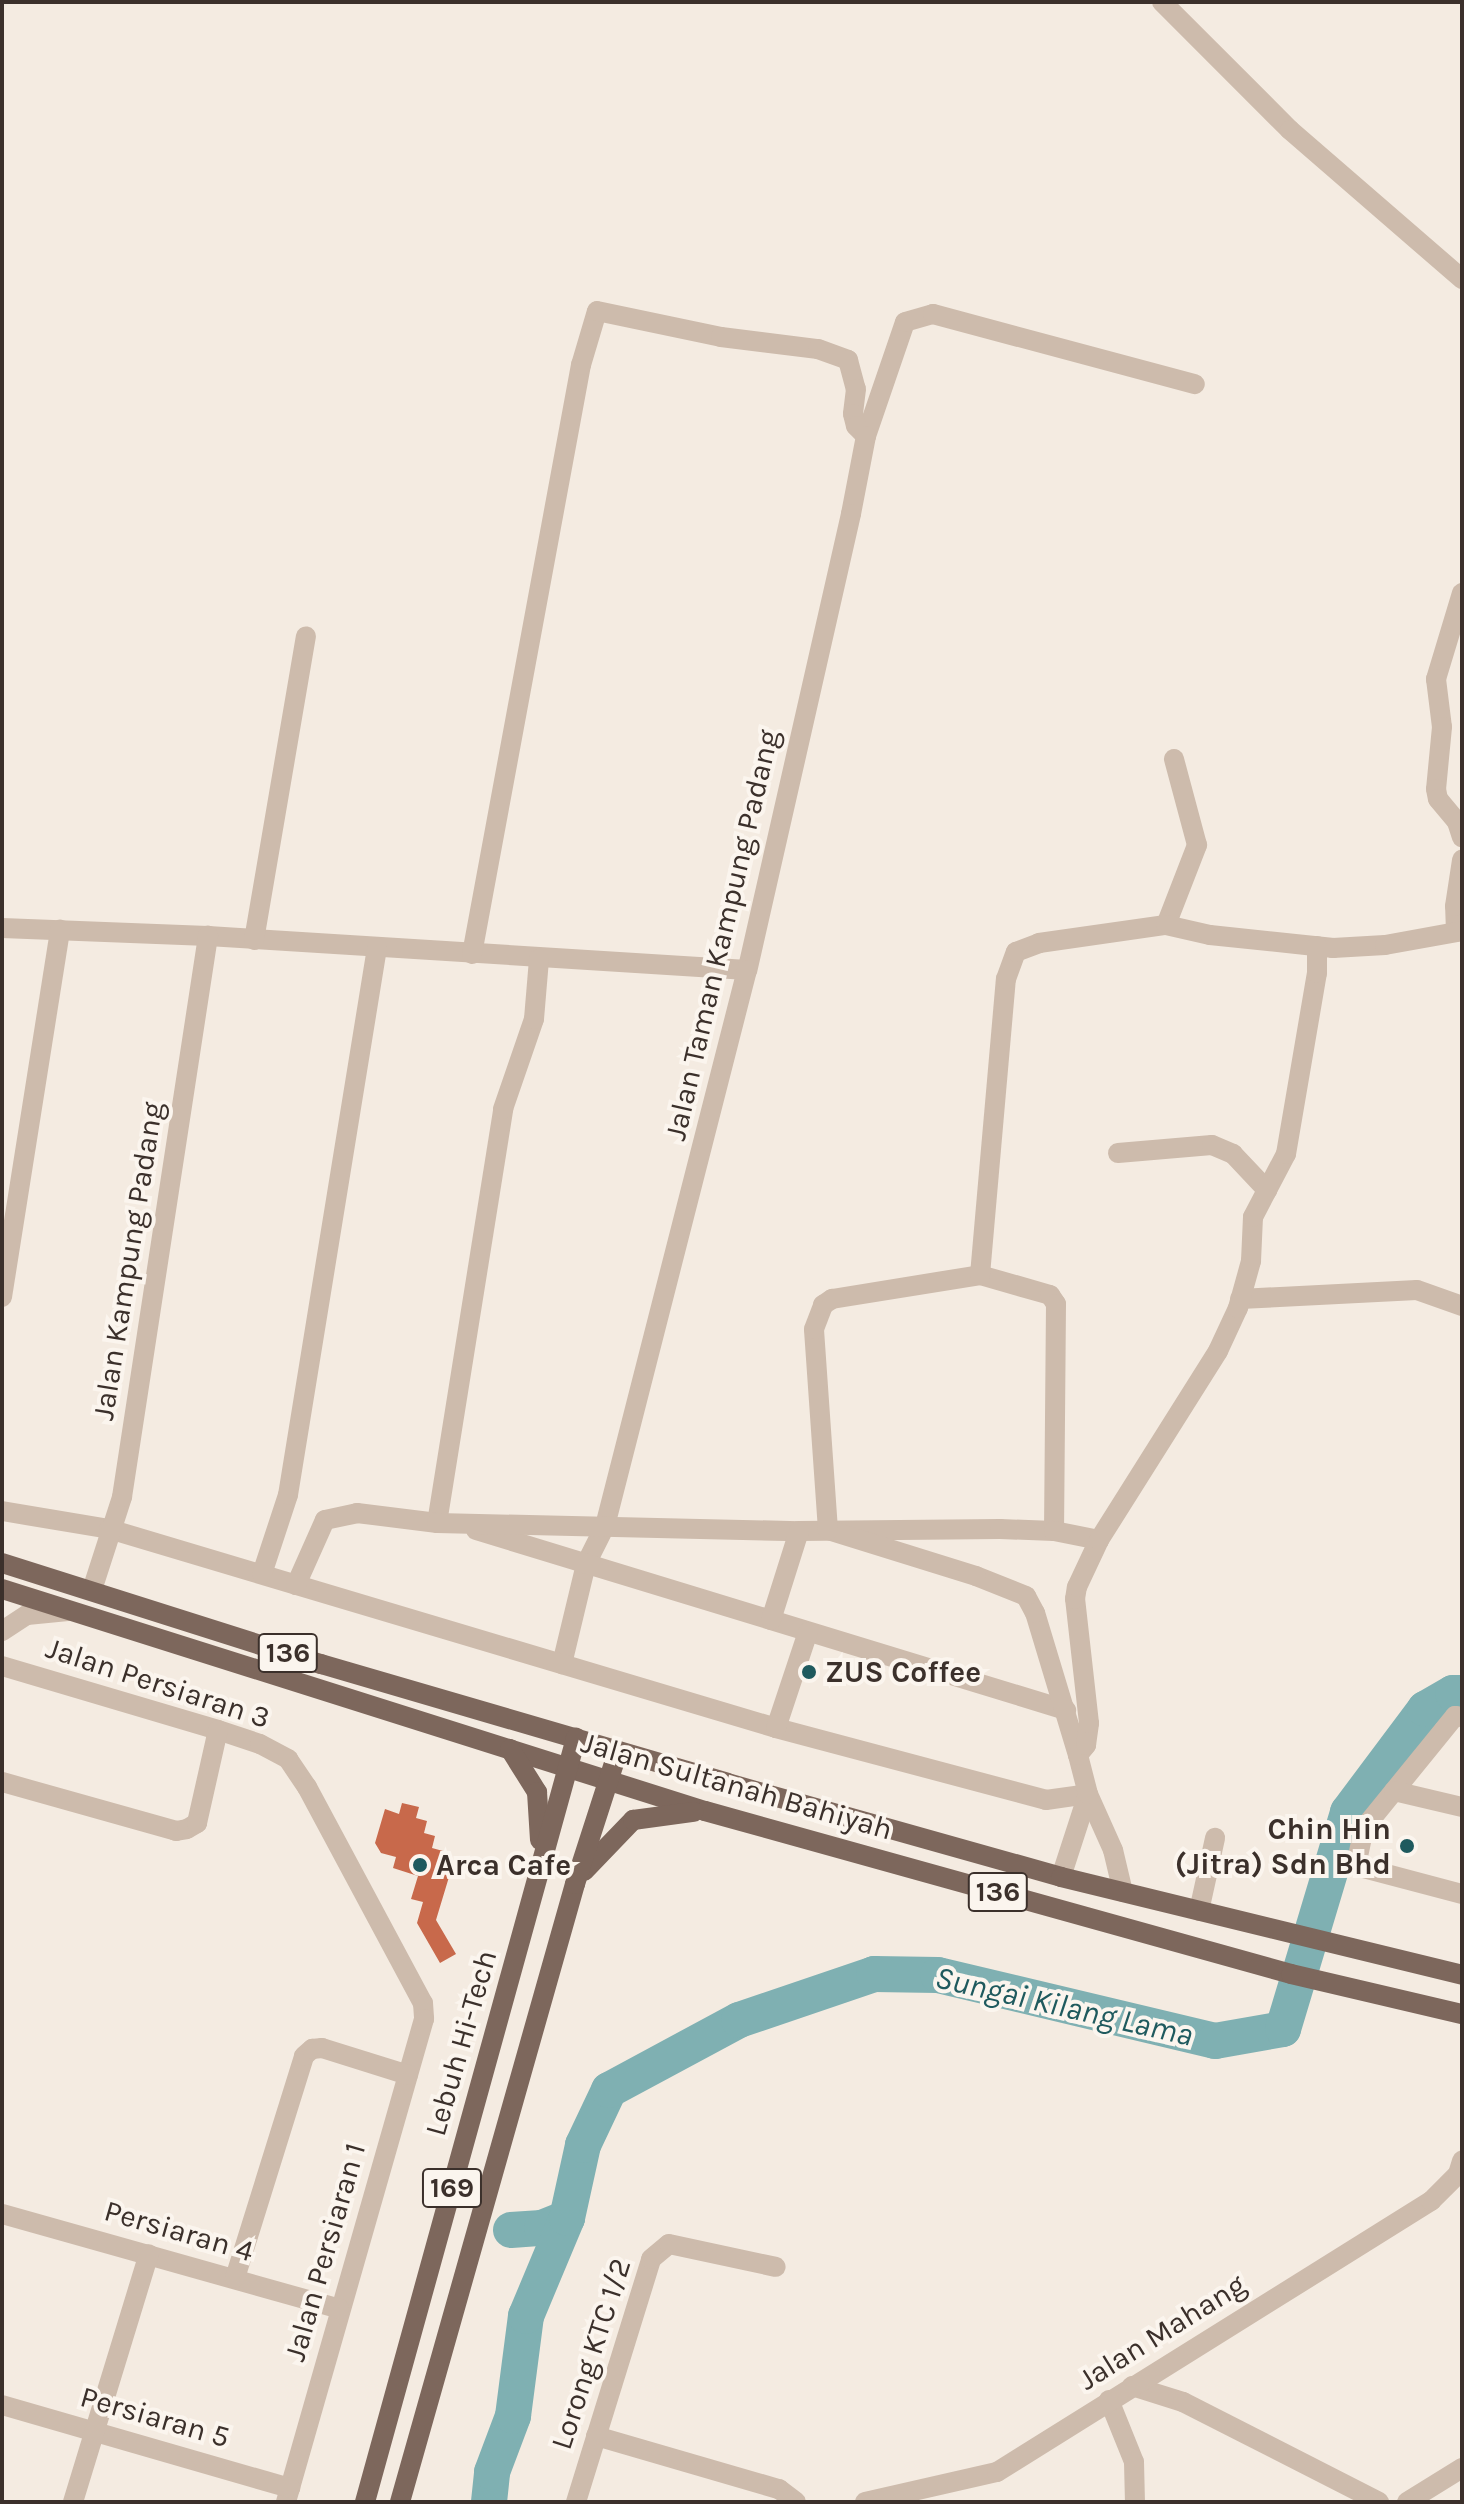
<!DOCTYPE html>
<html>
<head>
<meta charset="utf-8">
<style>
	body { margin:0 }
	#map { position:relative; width:1464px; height:2504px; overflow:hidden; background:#f4ebe1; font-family:Karla,sans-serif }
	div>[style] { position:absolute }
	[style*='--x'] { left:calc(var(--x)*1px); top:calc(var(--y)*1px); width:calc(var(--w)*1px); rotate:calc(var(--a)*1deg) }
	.river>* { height:36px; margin:-18px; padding:0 18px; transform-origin:18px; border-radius:18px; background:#7fb0b2 }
	.building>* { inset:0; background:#c8694b }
	.minor>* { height:20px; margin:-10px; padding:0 10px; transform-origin:10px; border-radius:10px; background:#cdbbac }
	.major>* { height:20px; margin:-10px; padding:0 10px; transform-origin:10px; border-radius:10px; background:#7d675c }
	.dots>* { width:22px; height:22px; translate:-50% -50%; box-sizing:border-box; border:4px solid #fbf5ee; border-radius:50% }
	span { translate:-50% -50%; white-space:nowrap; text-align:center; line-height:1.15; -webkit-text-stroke:8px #fbf5ee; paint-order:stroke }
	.shield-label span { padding:2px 6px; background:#fbf5ee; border:2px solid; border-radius:6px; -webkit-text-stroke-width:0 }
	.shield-label { font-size:28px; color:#3b302b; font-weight:700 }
	.street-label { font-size:30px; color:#3b302b }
	.poi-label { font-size:30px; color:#3b302b; font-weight:700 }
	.left { translate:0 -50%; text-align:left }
	.right { translate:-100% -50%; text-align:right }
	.water-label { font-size:32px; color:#1f5a5e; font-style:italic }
	.frame { position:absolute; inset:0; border:4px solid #3b302b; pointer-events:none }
</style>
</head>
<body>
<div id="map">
	<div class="river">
		<i style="--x:511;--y:2230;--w:31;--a:-4"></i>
		<i style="--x:542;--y:2228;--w:27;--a:-22"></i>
		<i style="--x:489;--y:2502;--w:30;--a:-84"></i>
		<i style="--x:492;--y:2472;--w:60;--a:-69.4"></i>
		<i style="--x:513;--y:2416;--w:101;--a:-82.6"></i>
		<i style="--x:526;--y:2316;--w:106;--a:-67.3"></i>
		<i style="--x:567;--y:2218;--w:75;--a:-77.6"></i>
		<i style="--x:583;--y:2145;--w:61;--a:-64.7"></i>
		<i style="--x:609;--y:2090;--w:148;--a:-28.3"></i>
		<i style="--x:739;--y:2020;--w:143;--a:-18.8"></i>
		<i style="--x:874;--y:1974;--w:64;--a:0.9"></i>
		<i style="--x:938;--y:1975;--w:285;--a:13.4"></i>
		<i style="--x:1215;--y:2041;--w:69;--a:-10"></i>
		<i style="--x:1283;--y:2029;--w:227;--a:-73.3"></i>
		<i style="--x:1348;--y:1812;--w:129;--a:-53.2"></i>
		<i style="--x:1425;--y:1709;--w:32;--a:-30"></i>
		<i style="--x:1453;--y:1693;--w:9;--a:0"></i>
	</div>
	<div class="building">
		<i style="clip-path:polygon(402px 1803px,419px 1807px,416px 1818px,427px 1821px,424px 1833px,435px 1836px,432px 1848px,443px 1851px,440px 1863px,452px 1867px,436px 1920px,456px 1954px,440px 1963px,417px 1923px,423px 1902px,411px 1899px,418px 1876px,393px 1868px,396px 1857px,381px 1853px,375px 1843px,385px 1809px,399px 1814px)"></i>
	</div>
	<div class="minor">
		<i style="--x:1162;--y:2;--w:181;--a:45"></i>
		<i style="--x:1290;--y:130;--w:228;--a:40.9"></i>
		<i style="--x:866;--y:436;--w:120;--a:-71.1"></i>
		<i style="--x:905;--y:322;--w:29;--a:-16"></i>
		<i style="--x:933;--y:314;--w:271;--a:15"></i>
		<i style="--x:1462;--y:593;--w:90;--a:106.8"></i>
		<i style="--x:1436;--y:679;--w:48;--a:82.9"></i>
		<i style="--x:1442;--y:727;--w:62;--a:95.5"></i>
		<i style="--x:1436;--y:789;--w:10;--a:79"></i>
		<i style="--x:1438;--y:799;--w:30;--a:50"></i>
		<i style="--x:1457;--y:822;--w:16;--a:72"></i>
		<i style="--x:1166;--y:925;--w:86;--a:-68.8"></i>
		<i style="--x:1197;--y:845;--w:89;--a:-105"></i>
		<i style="--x:2;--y:928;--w:206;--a:2.2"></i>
		<i style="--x:208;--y:936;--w:540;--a:3.61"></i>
		<i style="--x:1456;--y:932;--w:26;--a:-92"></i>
		<i style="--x:1455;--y:906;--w:47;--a:-81.3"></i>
		<i style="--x:254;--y:940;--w:308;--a:-80.3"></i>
		<i style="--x:472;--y:954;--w:599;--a:-79.52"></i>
		<i style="--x:581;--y:365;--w:56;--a:-73.5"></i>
		<i style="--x:597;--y:311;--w:127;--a:11.8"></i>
		<i style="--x:721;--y:337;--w:98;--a:7.1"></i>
		<i style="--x:818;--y:349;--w:32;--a:20"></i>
		<i style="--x:848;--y:360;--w:30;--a:75"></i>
		<i style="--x:856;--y:389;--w:25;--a:97"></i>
		<i style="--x:853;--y:414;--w:12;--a:76"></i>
		<i style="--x:856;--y:426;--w:14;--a:45"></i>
		<i style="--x:866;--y:436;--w:79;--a:100.9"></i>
		<i style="--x:851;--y:514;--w:468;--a:102.8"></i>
		<i style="--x:747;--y:970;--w:574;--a:104.33"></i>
		<i style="--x:605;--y:1526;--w:42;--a:116.6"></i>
		<i style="--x:586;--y:1564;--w:103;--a:103.5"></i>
		<i style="--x:1118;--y:1153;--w:94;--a:-4.9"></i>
		<i style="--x:1212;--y:1145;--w:23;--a:23"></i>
		<i style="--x:1233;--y:1154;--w:50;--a:46.6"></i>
		<i style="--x:980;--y:1275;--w:73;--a:15.9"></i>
		<i style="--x:1050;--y:1295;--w:11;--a:56"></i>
		<i style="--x:1056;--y:1304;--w:227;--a:90.5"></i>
		<i style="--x:2;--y:1297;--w:372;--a:-81"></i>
		<i style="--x:1240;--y:1299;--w:177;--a:-2.9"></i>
		<i style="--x:1417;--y:1290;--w:48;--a:19.6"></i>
		<i style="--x:2;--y:1511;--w:109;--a:9.5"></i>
		<i style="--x:109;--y:1529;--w:696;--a:16.61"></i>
		<i style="--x:776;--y:1728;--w:279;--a:14.9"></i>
		<i style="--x:1046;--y:1800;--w:42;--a:-8.1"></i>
		<i style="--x:437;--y:1523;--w:419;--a:-80.9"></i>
		<i style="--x:503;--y:1109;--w:95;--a:-71"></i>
		<i style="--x:534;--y:1019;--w:60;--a:-85.2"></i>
		<i style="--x:476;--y:1530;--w:617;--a:16.97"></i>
		<i style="--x:262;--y:1574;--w:83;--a:-71.8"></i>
		<i style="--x:288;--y:1495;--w:554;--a:-80.76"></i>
		<i style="--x:296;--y:1585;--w:71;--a:-66"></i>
		<i style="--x:325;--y:1520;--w:33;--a:-12"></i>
		<i style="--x:357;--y:1513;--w:81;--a:7.1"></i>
		<i style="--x:437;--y:1523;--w:362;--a:1.3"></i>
		<i style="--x:799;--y:1531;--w:201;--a:-0.6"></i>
		<i style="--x:1000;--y:1529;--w:54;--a:2.1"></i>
		<i style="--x:1054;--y:1531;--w:46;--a:11.3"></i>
		<i style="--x:92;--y:1590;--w:98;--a:-72.1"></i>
		<i style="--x:122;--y:1497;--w:568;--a:-81.28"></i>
		<i style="--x:771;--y:1620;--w:93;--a:-72.5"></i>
		<i style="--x:2;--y:1631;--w:30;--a:-33"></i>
		<i style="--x:27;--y:1615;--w:41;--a:-5.6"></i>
		<i style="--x:2;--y:1666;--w:225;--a:16.5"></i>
		<i style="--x:218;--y:1730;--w:44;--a:18.4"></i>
		<i style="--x:260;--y:1744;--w:32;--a:28"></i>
		<i style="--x:288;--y:1759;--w:34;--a:56"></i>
		<i style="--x:307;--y:1787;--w:245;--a:61.8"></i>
		<i style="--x:423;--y:2003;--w:16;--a:86"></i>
		<i style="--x:424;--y:2019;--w:502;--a:105.95"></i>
		<i style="--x:1462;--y:1717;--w:7;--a:-172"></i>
		<i style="--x:1455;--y:1716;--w:144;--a:129.1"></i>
		<i style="--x:1364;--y:1828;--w:39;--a:102"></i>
		<i style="--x:1356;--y:1866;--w:110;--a:14.8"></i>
		<i style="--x:776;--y:1728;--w:101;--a:-71.6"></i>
		<i style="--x:1078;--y:1755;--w:148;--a:-106.8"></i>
		<i style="--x:1035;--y:1613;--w:19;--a:-118"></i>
		<i style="--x:1026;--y:1596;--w:54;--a:-158.2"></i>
		<i style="--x:976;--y:1576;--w:155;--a:-162.7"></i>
		<i style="--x:828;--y:1530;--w:201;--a:-94"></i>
		<i style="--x:814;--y:1329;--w:26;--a:-69"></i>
		<i style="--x:823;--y:1305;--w:11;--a:-34"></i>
		<i style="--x:832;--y:1299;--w:150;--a:-9.2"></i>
		<i style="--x:980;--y:1275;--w:297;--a:-85"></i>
		<i style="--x:1006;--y:979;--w:29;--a:-70"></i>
		<i style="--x:1016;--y:952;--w:25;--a:-21"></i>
		<i style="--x:1039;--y:943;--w:128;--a:-8.1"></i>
		<i style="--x:1166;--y:925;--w:45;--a:12.8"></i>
		<i style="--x:1210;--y:935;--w:124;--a:6"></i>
		<i style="--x:1333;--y:948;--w:52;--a:-3.3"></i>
		<i style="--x:1385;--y:945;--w:78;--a:-10.3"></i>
		<i style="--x:2;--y:1782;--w:181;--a:15.7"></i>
		<i style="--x:176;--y:1831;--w:11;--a:-10"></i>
		<i style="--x:187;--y:1829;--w:12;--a:-31"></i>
		<i style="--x:197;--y:1823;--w:95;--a:-77.3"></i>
		<i style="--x:1394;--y:1791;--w:70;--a:13.2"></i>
		<i style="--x:1061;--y:1877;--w:87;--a:-72"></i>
		<i style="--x:1123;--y:1892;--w:43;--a:-103.4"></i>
		<i style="--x:1113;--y:1850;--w:61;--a:-114.1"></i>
		<i style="--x:1088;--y:1794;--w:40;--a:-104.4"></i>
		<i style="--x:1078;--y:1755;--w:13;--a:-51"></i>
		<i style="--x:1086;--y:1745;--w:22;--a:-82"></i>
		<i style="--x:1089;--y:1723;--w:125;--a:-96.4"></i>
		<i style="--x:1075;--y:1599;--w:12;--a:-81"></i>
		<i style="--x:1077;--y:1587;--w:52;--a:-64.9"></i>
		<i style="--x:1099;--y:1540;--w:223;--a:-57.8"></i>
		<i style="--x:1218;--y:1351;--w:47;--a:-65.1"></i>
		<i style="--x:1238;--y:1308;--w:49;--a:-74.5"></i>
		<i style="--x:1251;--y:1261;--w:44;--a:-87.4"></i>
		<i style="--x:1253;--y:1217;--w:71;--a:-62.4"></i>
		<i style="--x:1286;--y:1154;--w:184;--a:-80.3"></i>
		<i style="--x:1317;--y:973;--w:27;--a:-90"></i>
		<i style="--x:1199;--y:1911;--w:75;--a:-77.6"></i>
		<i style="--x:2;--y:2214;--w:350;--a:15.7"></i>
		<i style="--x:235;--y:2278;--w:232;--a:-72.7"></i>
		<i style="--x:304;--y:2056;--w:11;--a:-41"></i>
		<i style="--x:312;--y:2049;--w:10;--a:-6"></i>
		<i style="--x:322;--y:2048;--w:90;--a:17.4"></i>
		<i style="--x:1132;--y:2386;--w:53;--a:17.4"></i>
		<i style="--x:1183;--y:2402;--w:220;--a:27"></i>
		<i style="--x:1109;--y:2400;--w:67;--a:68"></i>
		<i style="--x:1134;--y:2462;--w:40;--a:88.6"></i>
		<i style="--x:2;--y:2405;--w:300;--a:16.1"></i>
		<i style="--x:596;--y:2436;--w:191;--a:16.2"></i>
		<i style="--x:779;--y:2489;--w:21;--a:37"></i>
		<i style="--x:73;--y:2502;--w:259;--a:-73"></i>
		<i style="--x:576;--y:2502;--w:254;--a:-72.8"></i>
		<i style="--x:651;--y:2259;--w:23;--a:-40"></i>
		<i style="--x:669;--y:2244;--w:109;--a:12.1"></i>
		<i style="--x:865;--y:2502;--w:135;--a:-12.8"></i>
		<i style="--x:997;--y:2472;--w:512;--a:-31.98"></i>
		<i style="--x:1431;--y:2201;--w:38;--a:-45"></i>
		<i style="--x:1458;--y:2174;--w:14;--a:-73"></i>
		<i style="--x:1407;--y:2502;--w:65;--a:-31.7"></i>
	</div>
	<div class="major">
		<i style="--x:2;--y:1563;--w:335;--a:17.6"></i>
		<i style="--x:321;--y:1664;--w:423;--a:16.3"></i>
		<i style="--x:727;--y:1783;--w:347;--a:15.7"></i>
		<i style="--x:1061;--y:1877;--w:413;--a:13.7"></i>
		<i style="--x:2;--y:1589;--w:737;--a:17.53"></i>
		<i style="--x:705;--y:1811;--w:608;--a:15.54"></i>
		<i style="--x:1291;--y:1974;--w:176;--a:13.2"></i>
		<i style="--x:510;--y:1749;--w:51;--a:57.9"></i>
		<i style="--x:537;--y:1792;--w:48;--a:86.4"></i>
		<i style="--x:584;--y:1871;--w:71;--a:-46.1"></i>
		<i style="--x:633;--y:1820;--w:61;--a:-7.6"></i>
		<i style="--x:365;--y:2502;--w:793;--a:-74.56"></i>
		<i style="--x:400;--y:2502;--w:642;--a:-74.19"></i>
		<i style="--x:575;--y:1884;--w:140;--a:-72.1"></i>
	</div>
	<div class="dots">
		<i style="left:809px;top:1672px;background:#1f5a5e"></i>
		<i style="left:1407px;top:1846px;background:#1f5a5e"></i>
		<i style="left:420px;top:1865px;background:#1f5a5e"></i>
	</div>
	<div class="shield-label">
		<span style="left:288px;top:1653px">136</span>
		<span style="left:998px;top:1892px">136</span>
		<span style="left:452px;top:2188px">169</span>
	</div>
	<div class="street-label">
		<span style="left:722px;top:935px;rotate:-77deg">Jalan Taman Kampung Padang</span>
		<span style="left:128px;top:1261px;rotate:-81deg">Jalan Kampung Padang</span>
		<span style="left:158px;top:1683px;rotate:18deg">Jalan Persiaran 3</span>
		<span style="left:737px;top:1786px;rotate:16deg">Jalan Sultanah Bahiyah</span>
		<span style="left:461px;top:2043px;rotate:-74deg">Lebuh Hi-Tech</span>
		<span style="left:179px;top:2231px;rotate:16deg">Persiaran 4</span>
		<span style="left:325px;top:2252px;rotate:-74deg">Jalan Persiaran 1</span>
		<span style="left:1162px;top:2332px;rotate:-32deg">Jalan Mahang</span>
		<span style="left:591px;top:2354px;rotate:-72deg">Lorong KTC 1/2</span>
		<span style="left:155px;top:2417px;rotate:16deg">Persiaran 5</span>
	</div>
	<div class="poi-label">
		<span class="left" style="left:825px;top:1672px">ZUS Coffee</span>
		<span class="right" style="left:1391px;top:1846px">Chin Hin<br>(Jitra) Sdn Bhd</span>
		<span class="left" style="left:436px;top:1865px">Arca Cafe</span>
	</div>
	<div class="water-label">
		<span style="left:1064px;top:2007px;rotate:13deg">Sungai Kilang Lama</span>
	</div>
	<div class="frame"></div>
</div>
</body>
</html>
